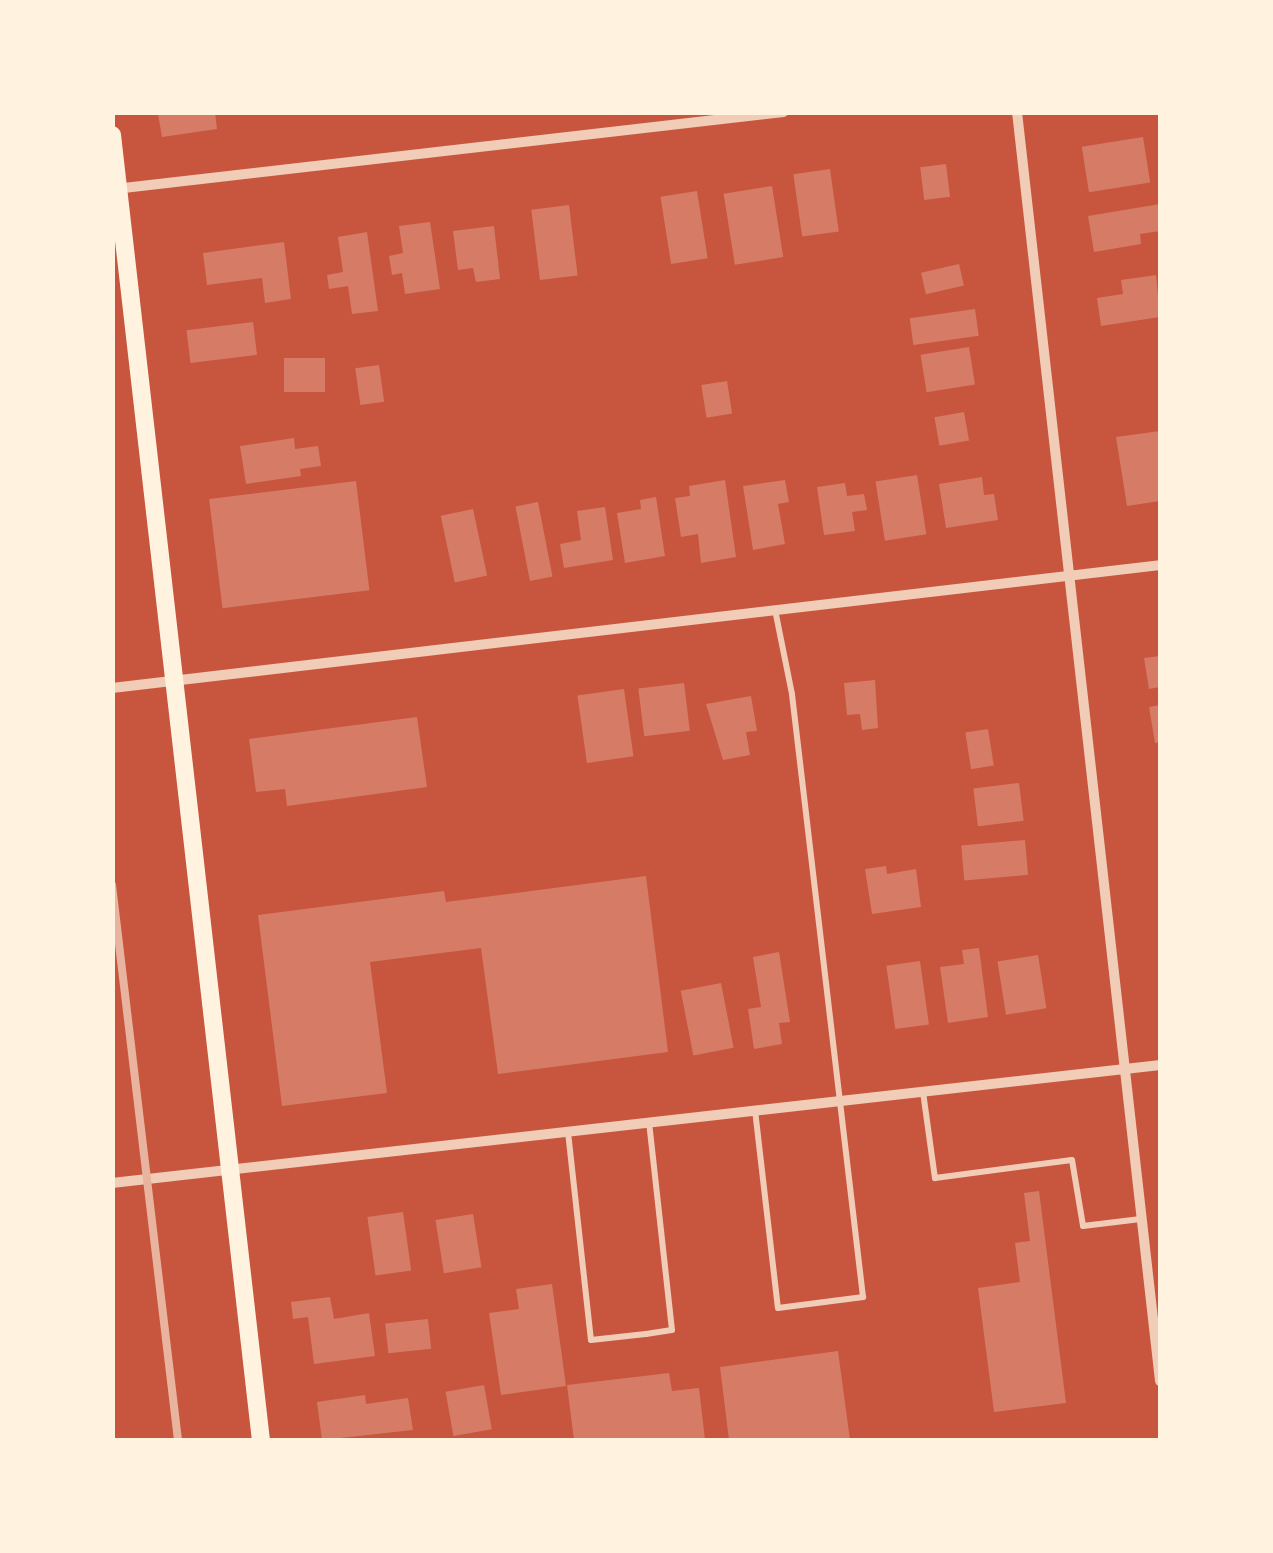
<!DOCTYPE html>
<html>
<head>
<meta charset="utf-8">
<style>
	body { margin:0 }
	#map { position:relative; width:1273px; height:1553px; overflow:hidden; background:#c8553d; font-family:"Exo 2",sans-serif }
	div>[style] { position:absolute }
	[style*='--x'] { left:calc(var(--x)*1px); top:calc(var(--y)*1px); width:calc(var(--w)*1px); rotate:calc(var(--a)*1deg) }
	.building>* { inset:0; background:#d67c66; transform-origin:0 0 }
	.service>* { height:6px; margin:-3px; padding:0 3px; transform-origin:3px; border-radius:3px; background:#f1ccb7 }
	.minor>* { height:10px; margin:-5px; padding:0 5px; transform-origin:5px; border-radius:5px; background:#f1ccb7 }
	.secondary>* { height:18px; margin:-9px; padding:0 9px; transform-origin:9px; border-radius:9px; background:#fff3e0 }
	.rail>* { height:8px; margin:-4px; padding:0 4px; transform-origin:4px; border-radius:4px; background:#e9b49f }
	span { translate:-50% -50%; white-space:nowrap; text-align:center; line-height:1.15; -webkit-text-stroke:9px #fff3e0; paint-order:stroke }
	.frame { position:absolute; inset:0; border:115px solid #fff3e0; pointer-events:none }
</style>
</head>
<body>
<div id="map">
	<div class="building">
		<i style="clip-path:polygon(215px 112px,217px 129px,162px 137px,158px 114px)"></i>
		<i style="left:1143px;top:137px;width:46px;height:62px;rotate:81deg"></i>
		<i style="left:946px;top:164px;width:33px;height:26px;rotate:83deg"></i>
		<i style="left:830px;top:169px;width:63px;height:37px;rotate:82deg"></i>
		<i style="left:772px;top:186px;width:72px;height:49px;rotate:81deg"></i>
		<i style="left:697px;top:191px;width:68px;height:37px;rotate:81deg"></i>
		<i style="clip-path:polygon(1160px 204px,1160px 231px,1140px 234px,1141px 244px,1094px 252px,1088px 216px)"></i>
		<i style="left:569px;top:205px;width:71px;height:38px;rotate:83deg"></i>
		<i style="clip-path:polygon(430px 222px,440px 289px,405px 294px,402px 273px,392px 275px,389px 256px,403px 253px,399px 226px)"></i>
		<i style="clip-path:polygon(494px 226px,500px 279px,476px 282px,473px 268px,458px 270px,453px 231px)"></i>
		<i style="clip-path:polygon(367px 232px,378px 311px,352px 314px,348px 286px,329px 289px,327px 275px,343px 272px,338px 237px)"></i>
		<i style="clip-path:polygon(284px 242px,291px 299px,265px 303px,262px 278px,207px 285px,203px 253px)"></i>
		<i style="left:959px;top:264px;width:22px;height:39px;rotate:77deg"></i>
		<i style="clip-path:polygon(1156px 275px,1160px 317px,1101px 326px,1097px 298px,1123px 294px,1121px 280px)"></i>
		<i style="left:975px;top:309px;width:27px;height:66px;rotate:82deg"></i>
		<i style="left:253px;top:322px;width:33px;height:67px;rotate:83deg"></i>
		<i style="left:969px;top:347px;width:38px;height:49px;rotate:81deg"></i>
		<i style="left:284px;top:358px;width:41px;height:34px"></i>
		<i style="left:379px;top:365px;width:37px;height:24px;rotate:82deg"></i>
		<i style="left:727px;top:381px;width:33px;height:26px;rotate:81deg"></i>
		<i style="left:964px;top:412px;width:29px;height:30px;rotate:80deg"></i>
		<i style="clip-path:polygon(1160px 431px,1160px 501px,1127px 506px,1116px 437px)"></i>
		<i style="clip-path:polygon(294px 438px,295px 449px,318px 446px,321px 466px,300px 469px,301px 476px,246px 484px,240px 446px)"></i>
		<i style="left:917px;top:475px;width:60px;height:42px;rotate:81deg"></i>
		<i style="clip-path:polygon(982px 477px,984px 495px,994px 494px,998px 520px,946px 528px,939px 484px)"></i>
		<i style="clip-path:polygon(725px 480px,736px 557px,701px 563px,698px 534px,681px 537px,675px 498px,690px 496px,689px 486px)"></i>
		<i style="clip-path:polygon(785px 480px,789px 502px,778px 504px,785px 544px,753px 550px,743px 486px)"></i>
		<i style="left:356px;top:481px;width:110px;height:148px;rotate:83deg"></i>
		<i style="clip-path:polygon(845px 483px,847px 496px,864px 494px,867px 510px,852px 512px,855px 531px,824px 535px,817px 487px)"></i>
		<i style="clip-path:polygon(656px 497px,665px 556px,625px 563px,617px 513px,641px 509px,640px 500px)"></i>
		<i style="left:538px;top:502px;width:76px;height:23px;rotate:79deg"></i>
		<i style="clip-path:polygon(605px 507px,613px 560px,564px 568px,560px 544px,581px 540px,577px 511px)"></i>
		<i style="left:473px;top:509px;width:68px;height:33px;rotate:78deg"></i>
		<i style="clip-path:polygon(1160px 656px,1160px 687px,1149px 689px,1144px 658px)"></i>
		<i style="clip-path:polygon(875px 680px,878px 728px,862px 730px,860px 714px,847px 715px,844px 683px)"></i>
		<i style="left:684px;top:683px;width:48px;height:46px;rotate:83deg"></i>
		<i style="left:624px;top:689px;width:68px;height:47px;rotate:82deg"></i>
		<i style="clip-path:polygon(751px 696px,757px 731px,746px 732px,750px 755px,723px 760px,706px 704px)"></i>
		<i style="clip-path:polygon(1160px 705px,1160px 742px,1155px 743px,1149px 707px)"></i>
		<i style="clip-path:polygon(417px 717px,427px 787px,287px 806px,285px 789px,256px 792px,249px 739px)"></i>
		<i style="left:988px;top:729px;width:37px;height:23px;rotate:81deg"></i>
		<i style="left:1019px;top:783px;width:38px;height:46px;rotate:83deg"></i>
		<i style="left:1025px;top:840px;width:35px;height:64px;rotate:85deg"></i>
		<i style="clip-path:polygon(886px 866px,887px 874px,916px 869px,921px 907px,872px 914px,865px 869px)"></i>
		<i style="clip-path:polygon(646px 876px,668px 1052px,498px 1074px,481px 948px,370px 962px,387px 1093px,282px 1106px,258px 915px,444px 891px,446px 902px)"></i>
		<i style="clip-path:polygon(979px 948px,988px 1017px,948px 1023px,940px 967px,964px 964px,962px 950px)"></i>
		<i style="clip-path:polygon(779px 952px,790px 1022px,779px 1023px,782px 1044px,754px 1049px,748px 1009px,761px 1007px,753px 957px)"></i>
		<i style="left:1038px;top:955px;width:54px;height:41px;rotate:81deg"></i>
		<i style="left:920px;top:961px;width:64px;height:34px;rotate:82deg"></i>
		<i style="left:721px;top:983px;width:66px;height:41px;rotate:79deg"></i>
		<i style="clip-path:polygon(1039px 1191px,1066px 1403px,994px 1412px,978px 1288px,1020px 1282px,1015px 1243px,1030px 1241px,1024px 1193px)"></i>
		<i style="left:403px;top:1212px;width:59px;height:36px;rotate:82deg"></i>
		<i style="left:473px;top:1214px;width:54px;height:38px;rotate:81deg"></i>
		<i style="clip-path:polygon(552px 1284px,566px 1386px,501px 1395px,489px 1313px,519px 1309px,516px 1289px)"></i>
		<i style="clip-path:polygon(330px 1297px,334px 1319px,369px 1313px,375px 1356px,314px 1364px,308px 1317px,293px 1319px,291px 1302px)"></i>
		<i style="left:428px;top:1319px;width:30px;height:43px;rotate:84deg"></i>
		<i style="clip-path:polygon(838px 1351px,850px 1440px,729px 1440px,720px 1367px)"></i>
		<i style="clip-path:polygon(669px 1373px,672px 1391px,699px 1388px,705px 1440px,574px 1440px,567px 1385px)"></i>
		<i style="left:484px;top:1385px;width:45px;height:39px;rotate:80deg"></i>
		<i style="clip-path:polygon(365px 1395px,366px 1404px,408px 1398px,413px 1430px,322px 1440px,317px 1402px)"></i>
	</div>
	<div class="service">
		<i style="--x:923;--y:1092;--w:87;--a:82.1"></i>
		<i style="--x:935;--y:1178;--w:138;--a:-7.5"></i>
		<i style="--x:1072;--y:1160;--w:67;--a:80.5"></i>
		<i style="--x:1083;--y:1226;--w:58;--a:-6.9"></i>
		<i style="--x:755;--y:1110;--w:199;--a:83.4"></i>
		<i style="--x:778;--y:1308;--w:86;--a:-7.4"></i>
		<i style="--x:863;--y:1297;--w:607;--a:-96.72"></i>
		<i style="--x:792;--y:694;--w:86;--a:-101.4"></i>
		<i style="--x:568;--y:1132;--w:209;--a:83.7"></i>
		<i style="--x:591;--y:1340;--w:55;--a:-6.2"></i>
		<i style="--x:646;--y:1334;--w:26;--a:-9"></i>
		<i style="--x:672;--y:1330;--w:210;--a:-96.3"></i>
	</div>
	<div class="minor">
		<i style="--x:1017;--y:112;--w:1277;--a:83.57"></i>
		<i style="--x:115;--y:189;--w:673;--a:-6.57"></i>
		<i style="--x:112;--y:688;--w:1055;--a:-6.69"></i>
		<i style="--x:112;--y:1183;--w:1055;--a:-6.42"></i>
	</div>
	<div class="secondary">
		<i style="--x:112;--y:135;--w:1313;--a:83.49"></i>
	</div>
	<div class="rail">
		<i style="--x:112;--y:885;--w:559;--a:83.22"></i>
	</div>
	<div class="frame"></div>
</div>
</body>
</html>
